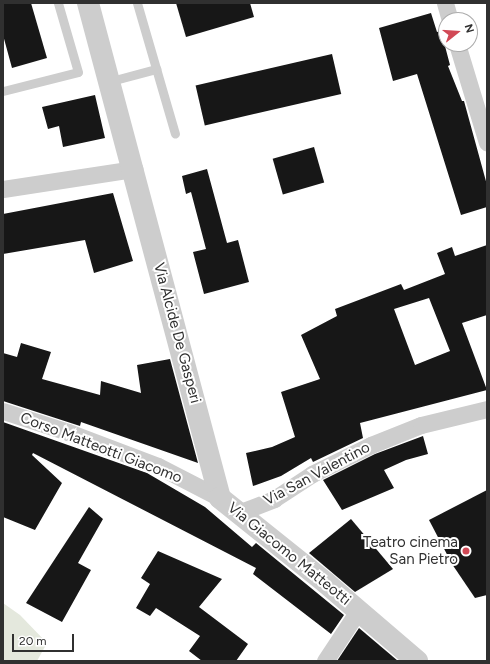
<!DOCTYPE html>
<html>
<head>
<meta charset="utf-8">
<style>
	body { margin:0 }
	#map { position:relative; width:490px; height:664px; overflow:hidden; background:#fff; font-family:Figtree,sans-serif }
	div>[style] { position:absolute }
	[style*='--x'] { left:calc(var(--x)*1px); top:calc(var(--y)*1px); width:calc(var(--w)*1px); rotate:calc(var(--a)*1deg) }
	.green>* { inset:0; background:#e4e8dd }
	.building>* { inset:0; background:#171717; transform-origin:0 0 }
	.service>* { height:9px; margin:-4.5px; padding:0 4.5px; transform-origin:4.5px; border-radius:4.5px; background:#cdcdcd }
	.minor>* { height:17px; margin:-8.5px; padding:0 8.5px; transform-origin:8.5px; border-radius:8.5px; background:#cdcdcd }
	.tertiary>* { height:22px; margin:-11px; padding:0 11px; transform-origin:11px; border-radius:11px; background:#cdcdcd }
	.dots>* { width:11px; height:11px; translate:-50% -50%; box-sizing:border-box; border:2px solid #fff; border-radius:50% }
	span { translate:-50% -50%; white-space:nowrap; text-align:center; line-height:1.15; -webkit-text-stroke:4px #fff; paint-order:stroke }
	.street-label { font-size:15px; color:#303030 }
	.poi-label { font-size:15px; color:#303030 }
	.right { translate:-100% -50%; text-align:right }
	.frame { position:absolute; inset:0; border:4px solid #303030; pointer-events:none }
	.north { position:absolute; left:438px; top:12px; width:40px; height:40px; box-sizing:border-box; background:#fff; border:1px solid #acacac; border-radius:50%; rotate:73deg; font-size:11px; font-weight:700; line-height:16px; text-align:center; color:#303030 }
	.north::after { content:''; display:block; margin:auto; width:14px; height:18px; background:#d14956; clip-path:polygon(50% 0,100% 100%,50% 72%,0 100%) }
	.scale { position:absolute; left:12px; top:634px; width:62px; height:18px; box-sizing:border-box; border:2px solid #303030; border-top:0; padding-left:5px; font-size:12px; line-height:14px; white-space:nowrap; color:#303030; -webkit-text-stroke:3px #fff; paint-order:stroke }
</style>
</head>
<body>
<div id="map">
	<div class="green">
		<i style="clip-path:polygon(3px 603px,20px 615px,47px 643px,37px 661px,3px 661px)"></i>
	</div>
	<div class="building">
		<i style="clip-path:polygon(3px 3px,31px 3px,47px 58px,12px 68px,3px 35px)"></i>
		<i style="clip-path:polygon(176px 3px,250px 3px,254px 17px,186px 37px)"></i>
		<i style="clip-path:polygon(431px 13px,437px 32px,441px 31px,450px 65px,448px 66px,462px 101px,464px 101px,487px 185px,487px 207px,461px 215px,417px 74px,393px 81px,379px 28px)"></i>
		<i style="left:332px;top:54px;width:41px;height:140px;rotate:77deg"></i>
		<i style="clip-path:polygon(95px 95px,105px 138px,63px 147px,59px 126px,48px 129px,42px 107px)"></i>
		<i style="left:314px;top:147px;width:37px;height:43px;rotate:74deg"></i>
		<i style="clip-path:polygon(207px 169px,227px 243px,238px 240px,249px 282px,204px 294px,193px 252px,206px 249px,191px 192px,186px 194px,182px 176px)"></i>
		<i style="clip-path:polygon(113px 193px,133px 261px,94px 273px,85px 240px,3px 254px,3px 214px)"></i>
		<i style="clip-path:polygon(evenodd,487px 245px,487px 315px,462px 323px,487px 390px,360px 423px,363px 438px,313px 462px,311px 458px,281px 476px,253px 486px,246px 453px,272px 447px,295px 437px,281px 392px,320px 379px,301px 335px,337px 316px,335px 309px,401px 284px,404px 290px,445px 274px,437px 253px,452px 247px,455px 256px,487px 245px,429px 298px,450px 351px,415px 365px,394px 309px,429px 298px)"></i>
		<i style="clip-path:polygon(21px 343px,51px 352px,42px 379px,100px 395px,101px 381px,141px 393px,137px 365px,170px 359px,198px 463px,81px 422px,80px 426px,3px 401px,3px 353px,17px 357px)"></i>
		<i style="clip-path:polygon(3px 422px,147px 473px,205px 507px,252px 547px,256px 543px,344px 615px,331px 634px,253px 574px,256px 568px,33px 453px,32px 455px,62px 483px,35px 530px,3px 517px)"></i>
		<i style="clip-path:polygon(423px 436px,428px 454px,406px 460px,384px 470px,394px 488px,342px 510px,323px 480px,375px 454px)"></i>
		<i style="clip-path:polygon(487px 490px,487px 595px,475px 598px,452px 564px,429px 520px)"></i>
		<i style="clip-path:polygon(89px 507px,103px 519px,78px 563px,91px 570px,62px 622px,26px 603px)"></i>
		<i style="clip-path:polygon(351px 519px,393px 569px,355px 592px,309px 553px)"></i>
		<i style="clip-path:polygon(158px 551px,222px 579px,199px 607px,248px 644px,236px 661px,202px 661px,189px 651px,200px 636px,156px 608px,150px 616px,136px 608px,150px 584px,141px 578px)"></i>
		<i style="clip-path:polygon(359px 628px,398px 661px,337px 661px)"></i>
	</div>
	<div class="service">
		<i style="--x:137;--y:3;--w:136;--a:73.8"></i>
		<i style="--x:111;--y:81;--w:47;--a:-14.9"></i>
		<i style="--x:3;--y:91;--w:77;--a:-14.2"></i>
		<i style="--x:78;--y:72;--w:72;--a:-106.2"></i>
	</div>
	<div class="minor">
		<i style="--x:445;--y:3;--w:18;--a:74"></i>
		<i style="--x:457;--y:44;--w:103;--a:73.1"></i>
		<i style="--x:3;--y:189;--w:133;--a:-8.7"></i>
		<i style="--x:3;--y:411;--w:68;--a:17.9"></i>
		<i style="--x:68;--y:432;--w:96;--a:20.7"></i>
		<i style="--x:158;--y:466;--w:70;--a:27.3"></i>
		<i style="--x:238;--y:513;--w:39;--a:-21"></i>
		<i style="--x:274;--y:499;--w:45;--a:-33.3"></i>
		<i style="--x:312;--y:474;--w:66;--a:-26.2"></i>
		<i style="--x:371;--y:445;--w:54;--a:-21.8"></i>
		<i style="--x:421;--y:425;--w:68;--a:-13.6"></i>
		<i style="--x:325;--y:661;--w:60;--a:-56.6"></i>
	</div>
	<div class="tertiary">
		<i style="--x:88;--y:3;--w:512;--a:75.07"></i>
		<i style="--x:220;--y:498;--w:136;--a:38.7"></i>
		<i style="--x:326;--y:583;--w:120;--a:40.6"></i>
	</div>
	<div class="dots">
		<i style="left:466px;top:551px;background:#d14956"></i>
	</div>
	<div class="street-label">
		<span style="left:177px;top:333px;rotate:75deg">Via Alcide De Gasperi</span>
		<span style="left:101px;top:448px;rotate:21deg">Corso Matteotti Giacomo</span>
		<span style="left:317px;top:474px;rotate:-28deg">Via San Valentino</span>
		<span style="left:289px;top:554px;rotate:39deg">Via Giacomo Matteotti</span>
	</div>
	<div class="poi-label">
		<span class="right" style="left:458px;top:551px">Teatro cinema<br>San Pietro</span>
	</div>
	<div class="frame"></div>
	<div class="north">N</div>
	<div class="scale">20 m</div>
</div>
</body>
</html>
